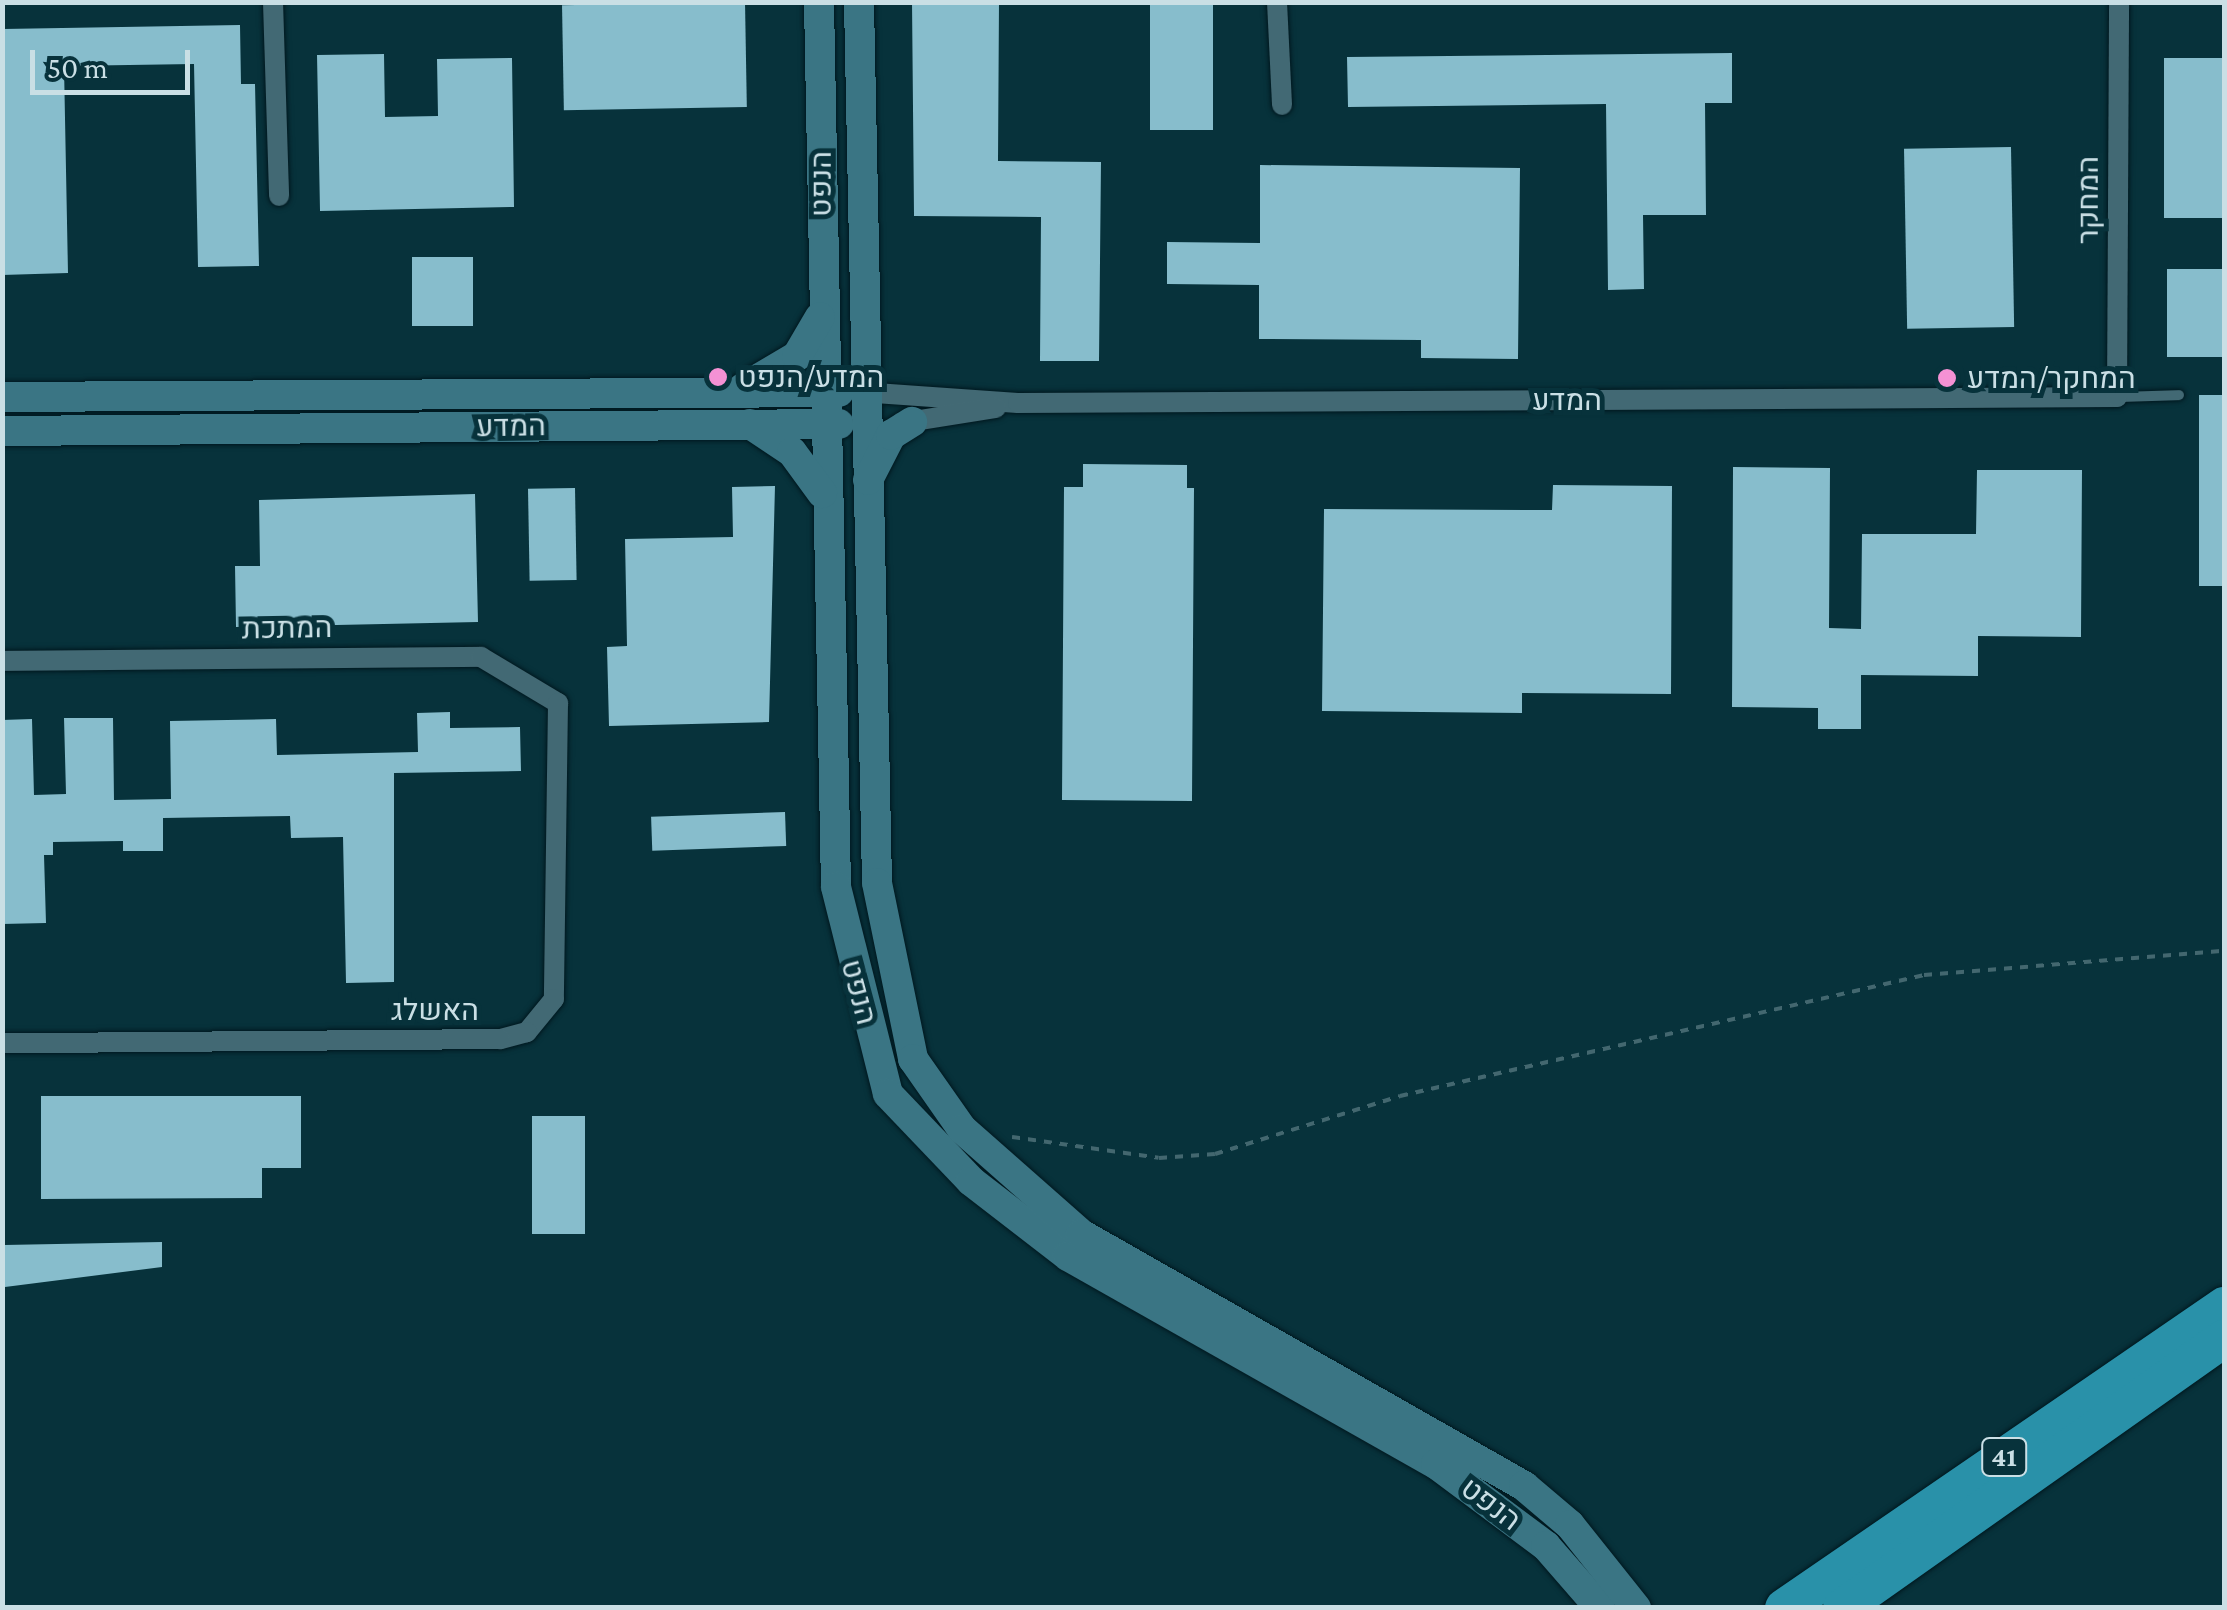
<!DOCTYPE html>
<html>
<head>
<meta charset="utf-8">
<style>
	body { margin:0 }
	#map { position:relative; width:2227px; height:1610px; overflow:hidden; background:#07323b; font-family:"Crimson Pro",Heebo,serif }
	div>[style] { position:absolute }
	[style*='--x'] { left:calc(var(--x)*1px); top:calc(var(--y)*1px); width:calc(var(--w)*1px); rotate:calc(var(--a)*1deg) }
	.building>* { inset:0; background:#87bdcc; transform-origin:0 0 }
	.path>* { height:4px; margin-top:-2px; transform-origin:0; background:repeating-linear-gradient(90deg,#43676f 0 8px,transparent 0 16px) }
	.roads { filter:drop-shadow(0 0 2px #00181f) drop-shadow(0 0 2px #00181f) }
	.lane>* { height:10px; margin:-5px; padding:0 5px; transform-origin:5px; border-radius:5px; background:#426974 }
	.street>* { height:20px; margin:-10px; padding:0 10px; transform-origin:10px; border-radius:10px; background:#426974 }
	.secondary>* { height:30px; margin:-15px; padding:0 15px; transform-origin:15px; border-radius:15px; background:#3a7584 }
	.highway>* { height:38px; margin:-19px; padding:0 19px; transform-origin:19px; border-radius:19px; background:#2991a9 }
	.dots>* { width:28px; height:28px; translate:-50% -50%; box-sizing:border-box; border:5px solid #07323b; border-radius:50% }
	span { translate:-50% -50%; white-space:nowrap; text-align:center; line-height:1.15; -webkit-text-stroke:10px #07323b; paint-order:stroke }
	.shield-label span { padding:2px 8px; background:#07323b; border:2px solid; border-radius:8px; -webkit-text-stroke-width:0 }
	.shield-label { font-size:28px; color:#cadfe5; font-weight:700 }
	.street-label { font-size:30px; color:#cadfe5 }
	.poi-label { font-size:30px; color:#cadfe5 }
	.left { translate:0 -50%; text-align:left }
	.frame { position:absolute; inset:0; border:5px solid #cadfe5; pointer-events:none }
	.scale { position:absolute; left:30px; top:50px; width:160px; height:45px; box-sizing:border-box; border:5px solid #cadfe5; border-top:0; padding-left:12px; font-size:30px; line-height:35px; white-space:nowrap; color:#cadfe5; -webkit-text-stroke:8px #07323b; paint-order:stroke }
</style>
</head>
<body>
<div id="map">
	<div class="building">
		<i style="left:745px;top:2px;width:105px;height:183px;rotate:89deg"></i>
		<i style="clip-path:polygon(912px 2px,999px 2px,998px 161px,1101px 162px,1099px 361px,1040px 361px,1041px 217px,914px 216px)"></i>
		<i style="left:1150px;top:2px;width:63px;height:128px"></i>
		<i style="clip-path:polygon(240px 25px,241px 84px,255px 84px,259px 266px,198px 267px,194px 64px,64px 66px,68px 273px,2px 275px,3px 29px)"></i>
		<i style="clip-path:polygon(1732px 53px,1732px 103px,1705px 103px,1706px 215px,1643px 215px,1644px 289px,1608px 290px,1606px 104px,1348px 107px,1347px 57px)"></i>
		<i style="clip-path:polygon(384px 54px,385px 117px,438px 116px,437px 59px,512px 58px,514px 207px,320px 211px,317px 55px)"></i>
		<i style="left:2164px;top:58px;width:60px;height:160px"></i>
		<i style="left:2011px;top:147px;width:180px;height:107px;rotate:89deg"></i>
		<i style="clip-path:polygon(1260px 165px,1520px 168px,1518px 359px,1421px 358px,1421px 340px,1259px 339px,1259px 285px,1167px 284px,1167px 242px,1260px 243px)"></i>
		<i style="left:412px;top:257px;width:61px;height:69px"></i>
		<i style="left:2224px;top:269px;width:88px;height:57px;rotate:90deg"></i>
		<i style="left:2199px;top:395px;width:25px;height:191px"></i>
		<i style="clip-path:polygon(1083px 464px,1187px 465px,1187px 488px,1194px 488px,1192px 801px,1062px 800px,1064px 487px,1083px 487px)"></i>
		<i style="clip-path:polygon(1733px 467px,1830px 468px,1829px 628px,1861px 629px,1862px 534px,1976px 534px,1977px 470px,2082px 470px,2081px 637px,1978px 636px,1978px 676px,1861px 675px,1861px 729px,1818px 729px,1818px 708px,1732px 707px)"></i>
		<i style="clip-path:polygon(1553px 485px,1672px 486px,1671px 694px,1522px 693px,1522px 713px,1322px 711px,1324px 509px,1552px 510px)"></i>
		<i style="clip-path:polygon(775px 486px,769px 722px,609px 726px,607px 647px,627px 646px,625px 539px,733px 537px,732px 487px)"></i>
		<i style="left:575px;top:488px;width:92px;height:47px;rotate:89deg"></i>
		<i style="clip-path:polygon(475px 494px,478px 622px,236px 627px,235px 566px,260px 566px,259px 500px)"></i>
		<i style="clip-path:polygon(450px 712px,450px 728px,520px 727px,521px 771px,394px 773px,394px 982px,346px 983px,343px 837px,291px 838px,290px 816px,163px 818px,163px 851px,123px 851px,123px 841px,53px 842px,53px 855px,44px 855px,46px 923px,2px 924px,2px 720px,32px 719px,34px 795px,66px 794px,64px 718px,113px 718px,114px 800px,171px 799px,170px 721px,276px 719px,277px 755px,418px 752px,417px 713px)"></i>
		<i style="left:785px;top:812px;width:34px;height:134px;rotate:88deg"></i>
		<i style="clip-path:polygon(41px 1096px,301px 1096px,301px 1168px,262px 1168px,262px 1198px,41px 1199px)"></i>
		<i style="left:532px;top:1116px;width:53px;height:118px"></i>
		<i style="clip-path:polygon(162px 1242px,162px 1267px,5px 1287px,4px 1245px)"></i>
	</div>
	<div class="path">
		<i style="--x:1012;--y:1137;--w:148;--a:8.1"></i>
		<i style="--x:1159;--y:1158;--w:56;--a:-4.1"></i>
		<i style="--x:1215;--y:1154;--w:194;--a:-17.4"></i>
		<i style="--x:1400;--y:1096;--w:538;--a:-13"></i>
		<i style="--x:1924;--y:975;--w:301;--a:-4.6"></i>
	</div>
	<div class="roads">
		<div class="lane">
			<i style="--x:2117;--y:397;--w:62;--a:-1.8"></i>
		</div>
		<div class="street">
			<i style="--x:273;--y:2;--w:194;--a:88.2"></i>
			<i style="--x:1277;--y:2;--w:103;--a:87.2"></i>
			<i style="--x:861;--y:392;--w:157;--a:4"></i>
			<i style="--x:1018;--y:403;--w:1099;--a:-0.31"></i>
			<i style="--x:2117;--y:397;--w:395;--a:-89.7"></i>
			<i style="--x:901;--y:423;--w:96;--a:-9"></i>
			<i style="--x:2;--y:661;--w:479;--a:-0.5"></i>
			<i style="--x:481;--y:657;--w:90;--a:30.9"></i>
			<i style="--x:558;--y:703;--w:296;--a:90.8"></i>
			<i style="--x:554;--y:999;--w:43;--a:129.3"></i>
			<i style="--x:527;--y:1032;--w:28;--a:165"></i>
			<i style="--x:500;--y:1039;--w:498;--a:179.5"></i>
		</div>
		<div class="secondary">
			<i style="--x:819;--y:2;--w:885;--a:88.9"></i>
			<i style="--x:836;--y:887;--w:213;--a:75.9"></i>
			<i style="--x:888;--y:1094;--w:120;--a:46.3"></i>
			<i style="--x:971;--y:1181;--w:123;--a:37.7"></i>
			<i style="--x:1068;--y:1256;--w:423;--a:29.5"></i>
			<i style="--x:1436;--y:1464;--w:137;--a:36.7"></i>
			<i style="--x:1546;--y:1546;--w:82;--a:48.9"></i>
			<i style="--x:859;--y:2;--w:881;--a:88.83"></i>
			<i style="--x:877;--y:883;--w:180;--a:78.4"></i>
			<i style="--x:913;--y:1059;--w:85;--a:55"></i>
			<i style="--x:962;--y:1129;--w:159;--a:41.4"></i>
			<i style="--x:1081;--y:1234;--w:510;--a:29.63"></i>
			<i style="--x:1524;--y:1486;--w:60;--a:40.3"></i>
			<i style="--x:1570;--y:1525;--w:106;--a:51.5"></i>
			<i style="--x:743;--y:388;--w:63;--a:-30.7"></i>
			<i style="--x:797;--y:356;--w:45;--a:-59.5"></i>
			<i style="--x:2;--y:397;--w:837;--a:-0.34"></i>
			<i style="--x:750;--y:424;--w:50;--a:33.7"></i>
			<i style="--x:792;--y:452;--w:51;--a:53.8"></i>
			<i style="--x:2;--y:431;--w:837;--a:-0.48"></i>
			<i style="--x:868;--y:480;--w:51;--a:-62.9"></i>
			<i style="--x:891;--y:435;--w:25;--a:-32"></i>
		</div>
		<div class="highway">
			<i style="--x:1784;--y:1608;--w:534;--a:-34.46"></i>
			<i style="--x:1842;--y:1608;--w:467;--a:-35.2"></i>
		</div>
	</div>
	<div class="dots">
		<i style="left:718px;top:377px;background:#f491d4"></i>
		<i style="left:1947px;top:378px;background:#f491d4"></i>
	</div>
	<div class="shield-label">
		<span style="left:2004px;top:1457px">41</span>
	</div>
	<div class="street-label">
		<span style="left:821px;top:184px;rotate:-90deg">הנפט</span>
		<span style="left:2088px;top:200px;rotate:-90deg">המחקר</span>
		<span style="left:1567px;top:400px">המדע</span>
		<span style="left:511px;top:426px;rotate:-1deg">המדע</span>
		<span style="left:287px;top:628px;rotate:-1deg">המתכת</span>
		<span style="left:859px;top:992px;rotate:75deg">הנפט</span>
		<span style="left:435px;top:1010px">האשלג</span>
		<span style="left:1491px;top:1504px;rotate:37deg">הנפט</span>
	</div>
	<div class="poi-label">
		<span class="left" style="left:738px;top:377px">המדע/הנפט</span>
		<span class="left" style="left:1967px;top:378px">המחקר/המדע</span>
	</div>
	<div class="frame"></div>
	<div class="scale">50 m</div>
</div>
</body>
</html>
